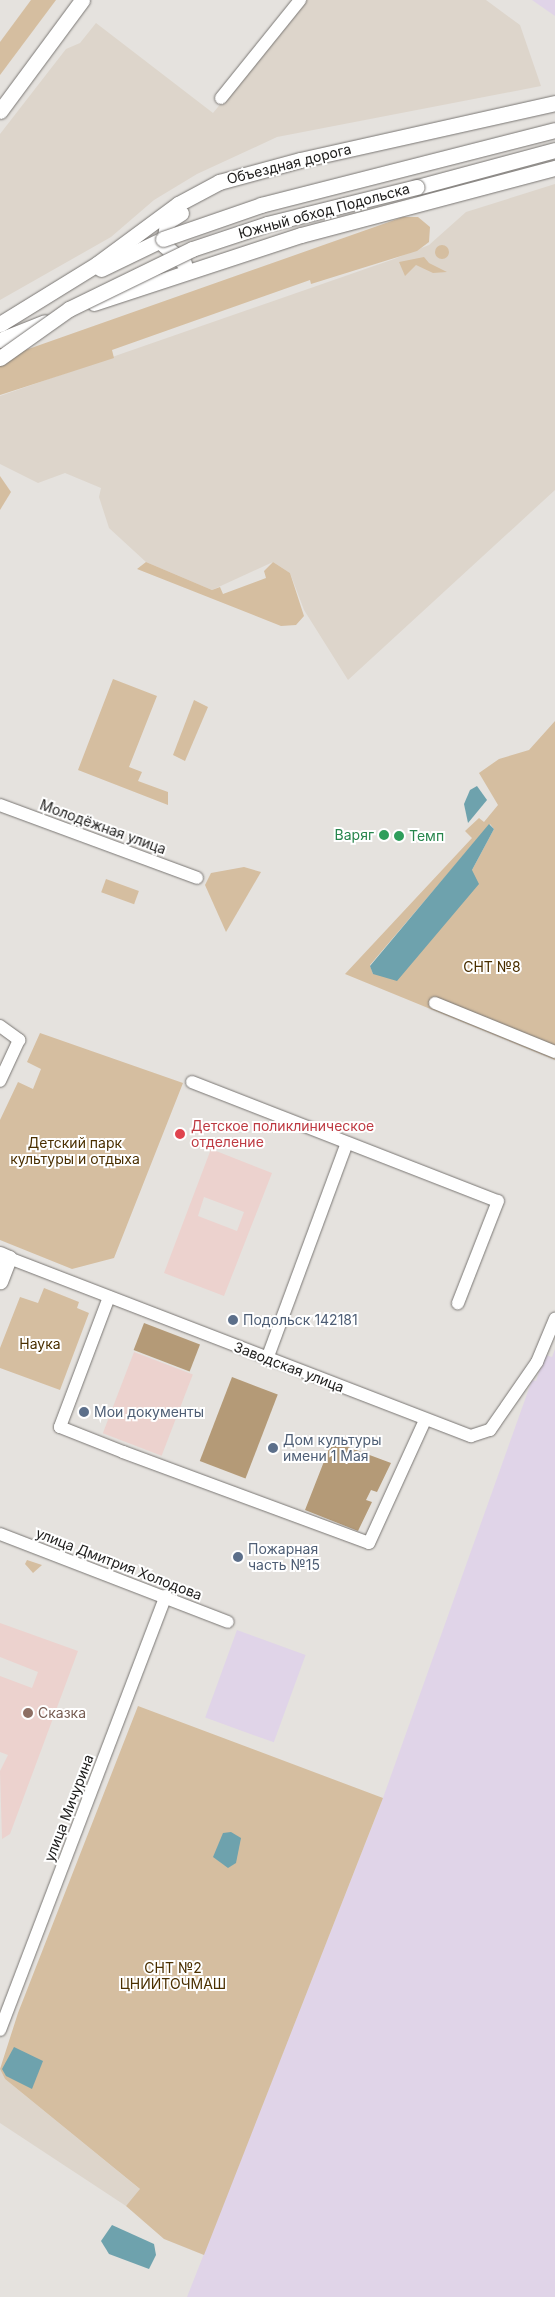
<!DOCTYPE html>
<html>
<head>
<meta charset="utf-8">
<style>
	body { margin:0 }
	#map { position:relative; width:555px; height:2297px; overflow:hidden; background:#e5e2de; font-family:Inter,sans-serif }
	div>[style] { position:absolute }
	[style*='--x'] { left:calc(var(--x)*1px); top:calc(var(--y)*1px); width:calc(var(--w)*1px); rotate:calc(var(--a)*1deg) }
	.built>* { inset:0; background:#ddd5cb }
	.industrial>* { inset:0; background:#e0d4e8; transform-origin:0 0 }
	.education>* { inset:0; background:#ecd2ce; transform-origin:0 0 }
	.green>* { inset:0; background:#d5bea0; transform-origin:0 0 }
	.round { border-radius:50% }
	.forest>* { inset:0; background:#b49a77; transform-origin:0 0 }
	.water>* { inset:0; background:#6ea2ad }
	.roads { filter:drop-shadow(0 0 1px #797673) drop-shadow(0 0 1px #797673) }
	.minor>* { height:12px; margin:-6px; padding:0 6px; transform-origin:6px; border-radius:6px; background:#fff }
	.major>* { height:15px; margin:-7.5px; padding:0 7.5px; transform-origin:7.5px; border-radius:7.5px; background:#fff }
	.bridges { filter:drop-shadow(0 0 1px #797673) drop-shadow(0 0 1px #797673) }
	.major-bridge>* { height:15px; margin:-7.5px; padding:0 7.5px; transform-origin:7.5px; border-radius:7.5px; background:#fff }
	.dots>* { width:14px; height:14px; translate:-50% -50%; box-sizing:border-box; border:2px solid #fff; border-radius:50% }
	span { translate:-50% -50%; white-space:nowrap; text-align:center; line-height:1.15; -webkit-text-stroke:4px #fff; paint-order:stroke }
	.street-label { font-size:14px; color:#1d1c1b }
	.leisure-label { font-size:14px; color:#27864d }
	.right { translate:-100% -50%; text-align:right }
	.left { translate:0 -50%; text-align:left }
	.park-label { font-size:14px; color:#4a2f00 }
	.health-label { font-size:14px; color:#be3a42 }
	.service-label { font-size:14px; color:#4e5e75 }
	.education-label { font-size:14px; color:#785e54 }
</style>
</head>
<body>
<div id="map">
	<div class="built">
		<i style="clip-path:polygon(306px 0,486px 0,520px 25px,541px 86px,277px 137px,197px 174px,154px 200px,111px 237px,0 300px,0 134px,66px 49px,80px 43px,96px 23px,213px 113px)"></i>
		<i style="clip-path:polygon(555px 184px,555px 490px,348px 680px,304px 610px,290px 573px,273px 562px,212px 590px,146px 562px,109px 528px,99px 497px,101px 488px,65px 473px,38px 483px,0 464px,0 396px,394px 259px,429px 245px,466px 212px)"></i>
		<i style="clip-path:polygon(0 2069px,5px 2079px,141px 2190px,126px 2206px,0 2123px)"></i>
	</div>
	<div class="industrial">
		<i style="clip-path:polygon(532px 0,555px 0,555px 16px)"></i>
		<i style="clip-path:polygon(555px 1349px,555px 2297px,187px 2297px,383px 1798px,532px 1380px,536px 1381px,545px 1355px,552px 1357px)"></i>
		<i style="left:237px;top:1630px;width:73px;height:93px;rotate:20deg"></i>
	</div>
	<div class="education">
		<i style="clip-path:polygon(evenodd,211px 1149px,272px 1173px,224px 1296px,164px 1273px,211px 1149px,204px 1197px,244px 1212px,237px 1231px,198px 1216px,204px 1197px)"></i>
		<i style="left:134px;top:1352px;width:63px;height:87px;rotate:21deg"></i>
		<i style="clip-path:polygon(0 1623px,78px 1651px,10px 1834px,2px 1839px,0 1771px,8px 1755px,0 1752px,0 1676px,32px 1688px,38px 1672px,0 1657px)"></i>
	</div>
	<div class="green">
		<i style="clip-path:polygon(31px 0,56px 0,0 75px,0 42px)"></i>
		<i style="clip-path:polygon(403px 217px,418px 217px,430px 227px,429px 242px,417px 251px,311px 284px,310px 280px,112px 350px,114px 358px,0 395px,0 359px)"></i>
		<i class="round" style="left:435px;top:245px;width:14px;height:14px"></i>
		<i style="clip-path:polygon(424px 257px,429px 263px,447px 272px,433px 273px,416px 265px,405px 276px,399px 262px)"></i>
		<i style="clip-path:polygon(0 476px,11px 492px,0 510px)"></i>
		<i style="clip-path:polygon(146px 562px,212px 590px,220px 587px,223px 594px,266px 578px,264px 571px,273px 562px,290px 573px,304px 616px,296px 625px,281px 626px,137px 569px)"></i>
		<i style="clip-path:polygon(113px 679px,157px 696px,129px 767px,142px 772px,138px 781px,168px 792px,168px 805px,78px 770px)"></i>
		<i style="clip-path:polygon(194px 700px,208px 707px,185px 761px,173px 755px)"></i>
		<i style="clip-path:polygon(evenodd,555px 721px,555px 1060px,345px 974px,472px 838px,465px 831px,479px 818px,484px 822px,498px 805px,479px 773px,499px 759px,529px 750px,555px 721px,490px 824px,494px 829px,472px 870px,373px 974px,370px 965px,490px 824px)"></i>
		<i style="clip-path:polygon(244px 867px,261px 872px,226px 932px,205px 885px,211px 873px)"></i>
		<i style="left:106px;top:879px;width:35px;height:14px;rotate:20deg"></i>
		<i style="clip-path:polygon(40px 1033px,183px 1083px,114px 1258px,72px 1269px,0 1240px,0 1120px,18px 1082px,33px 1089px,41px 1069px,27px 1062px)"></i>
		<i style="clip-path:polygon(44px 1288px,79px 1302px,77px 1308px,89px 1313px,60px 1390px,0 1368px,0 1348px,20px 1297px,38px 1303px)"></i>
		<i style="clip-path:polygon(27px 1560px,42px 1565px,33px 1573px,25px 1564px)"></i>
		<i style="clip-path:polygon(138px 1706px,383px 1798px,204px 2255px,164px 2239px,126px 2206px,140px 2189px,5px 2079px,0 2069px,18px 2013px)"></i>
	</div>
	<div class="forest">
		<i style="left:144px;top:1323px;width:60px;height:29px;rotate:21deg"></i>
		<i style="left:232px;top:1377px;width:49px;height:90px;rotate:21deg"></i>
		<i style="clip-path:polygon(332px 1441px,391px 1463px,377px 1492px,371px 1490px,366px 1500px,372px 1502px,358px 1531px,305px 1510px)"></i>
	</div>
	<div class="water">
		<i style="clip-path:polygon(477px 786px,487px 800px,468px 823px,464px 804px,470px 790px)"></i>
		<i style="clip-path:polygon(489px 824px,494px 829px,472px 870px,479px 884px,397px 981px,373px 974px,370px 966px)"></i>
		<i style="clip-path:polygon(231px 1832px,241px 1838px,236px 1863px,228px 1868px,213px 1857px,223px 1833px)"></i>
		<i style="clip-path:polygon(14px 2047px,43px 2061px,32px 2089px,6px 2076px,2px 2069px)"></i>
		<i style="clip-path:polygon(112px 2225px,154px 2244px,156px 2255px,149px 2269px,109px 2254px,101px 2241px)"></i>
	</div>
	<div class="roads">
		<div class="minor">
			<i style="--x:221;--y:98;--w:126;--a:-51.1"></i>
			<i style="--x:0;--y:805;--w:210;--a:20.3"></i>
			<i style="--x:435;--y:1003;--w:130;--a:22.2"></i>
			<i style="--x:0;--y:1026;--w:24;--a:36"></i>
			<i style="--x:19;--y:1040;--w:45;--a:114.9"></i>
			<i style="--x:192;--y:1082;--w:328;--a:21.3"></i>
			<i style="--x:498;--y:1201;--w:110;--a:111.4"></i>
			<i style="--x:9;--y:1258;--w:495;--a:21.1"></i>
			<i style="--x:471;--y:1436;--w:20;--a:-18"></i>
			<i style="--x:490;--y:1430;--w:83;--a:-55.3"></i>
			<i style="--x:537;--y:1362;--w:47;--a:-67.3"></i>
			<i style="--x:109;--y:1297;--w:139;--a:110.7"></i>
			<i style="--x:60;--y:1427;--w:68;--a:21.6"></i>
			<i style="--x:123;--y:1452;--w:262;--a:20.3"></i>
			<i style="--x:369;--y:1543;--w:135;--a:-65.5"></i>
			<i style="--x:267;--y:1359;--w:230;--a:-69.7"></i>
			<i style="--x:0;--y:1534;--w:244;--a:21.1"></i>
			<i style="--x:0;--y:2030;--w:465;--a:-69.1"></i>
		</div>
		<div class="major">
			<i style="--x:0;--y:111;--w:138;--a:-53.5"></i>
			<i style="--x:417;--y:187;--w:143;--a:-15"></i>
			<i style="--x:181;--y:213;--w:17;--a:147"></i>
			<i style="--x:167;--y:222;--w:23;--a:97"></i>
			<i style="--x:164;--y:245;--w:27;--a:42"></i>
			<i style="--x:101;--y:269;--w:69;--a:-25.8"></i>
			<i style="--x:94;--y:303;--w:218;--a:-18.2"></i>
			<i style="--x:301;--y:235;--w:263;--a:-14.8"></i>
			<i style="--x:0;--y:324;--w:114;--a:-31.7"></i>
			<i style="--x:97;--y:264;--w:101;--a:-36.5"></i>
			<i style="--x:178;--y:204;--w:47;--a:-28.2"></i>
			<i style="--x:219;--y:182;--w:84;--a:-15.2"></i>
			<i style="--x:300;--y:160;--w:261;--a:-12.6"></i>
			<i style="--x:0;--y:340;--w:48;--a:-21.8"></i>
			<i style="--x:0;--y:1254;--w:10;--a:24"></i>
			<i style="--x:9;--y:1258;--w:25;--a:111"></i>
		</div>
	</div>
	<div class="bridges">
		<div class="major-bridge">
			<i style="--x:163;--y:239;--w:104;--a:-19.1"></i>
			<i style="--x:261;--y:205;--w:303;--a:-14.3"></i>
			<i style="--x:0;--y:358;--w:85;--a:-35.4"></i>
			<i style="--x:69;--y:309;--w:137;--a:-26"></i>
			<i style="--x:192;--y:249;--w:79;--a:-18.4"></i>
			<i style="--x:267;--y:224;--w:154;--a:-13.9"></i>
		</div>
	</div>
	<div class="dots">
		<i style="left:384px;top:835px;background:#2e9e5b"></i>
		<i style="left:399px;top:836px;background:#2e9e5b"></i>
		<i style="left:180px;top:1134px;background:#e0444e"></i>
		<i style="left:233px;top:1320px;background:#5c6f8a"></i>
		<i style="left:84px;top:1412px;background:#5c6f8a"></i>
		<i style="left:273px;top:1448px;background:#5c6f8a"></i>
		<i style="left:238px;top:1557px;background:#5c6f8a"></i>
		<i style="left:28px;top:1713px;background:#8d6e63"></i>
	</div>
	<div class="street-label">
		<span style="left:289px;top:164px;rotate:-14deg">Объездная дорога</span>
		<span style="left:324px;top:211px;rotate:-15deg">Южный обход Подольска</span>
		<span style="left:103px;top:827px;rotate:20deg">Молодёжная улица</span>
		<span style="left:289px;top:1367px;rotate:21deg">Заводская улица</span>
		<span style="left:119px;top:1564px;rotate:21deg">улица Дмитрия Холодова</span>
		<span style="left:69px;top:1808px;rotate:-69deg">улица Мичурина</span>
	</div>
	<div class="leisure-label">
		<span class="right" style="left:374px;top:835px">Варяг</span>
		<span class="left" style="left:409px;top:836px">Темп</span>
	</div>
	<div class="park-label">
		<span style="left:492px;top:967px">СНТ №8</span>
		<span style="left:75px;top:1151px">Детский парк<br>культуры и отдыха</span>
		<span style="left:40px;top:1344px">Наука</span>
		<span style="left:173px;top:1976px">СНТ №2<br>ЦНИИТОЧМАШ</span>
	</div>
	<div class="health-label">
		<span class="left" style="left:191px;top:1134px">Детское поликлиническое<br>отделение</span>
	</div>
	<div class="service-label">
		<span class="left" style="left:243px;top:1320px">Подольск 142181</span>
		<span class="left" style="left:94px;top:1412px">Мои документы</span>
		<span class="left" style="left:283px;top:1448px">Дом культуры<br>имени 1 Мая</span>
		<span class="left" style="left:248px;top:1557px">Пожарная<br>часть №15</span>
	</div>
	<div class="education-label">
		<span class="left" style="left:38px;top:1713px">Сказка</span>
	</div>
</div>
</body>
</html>
